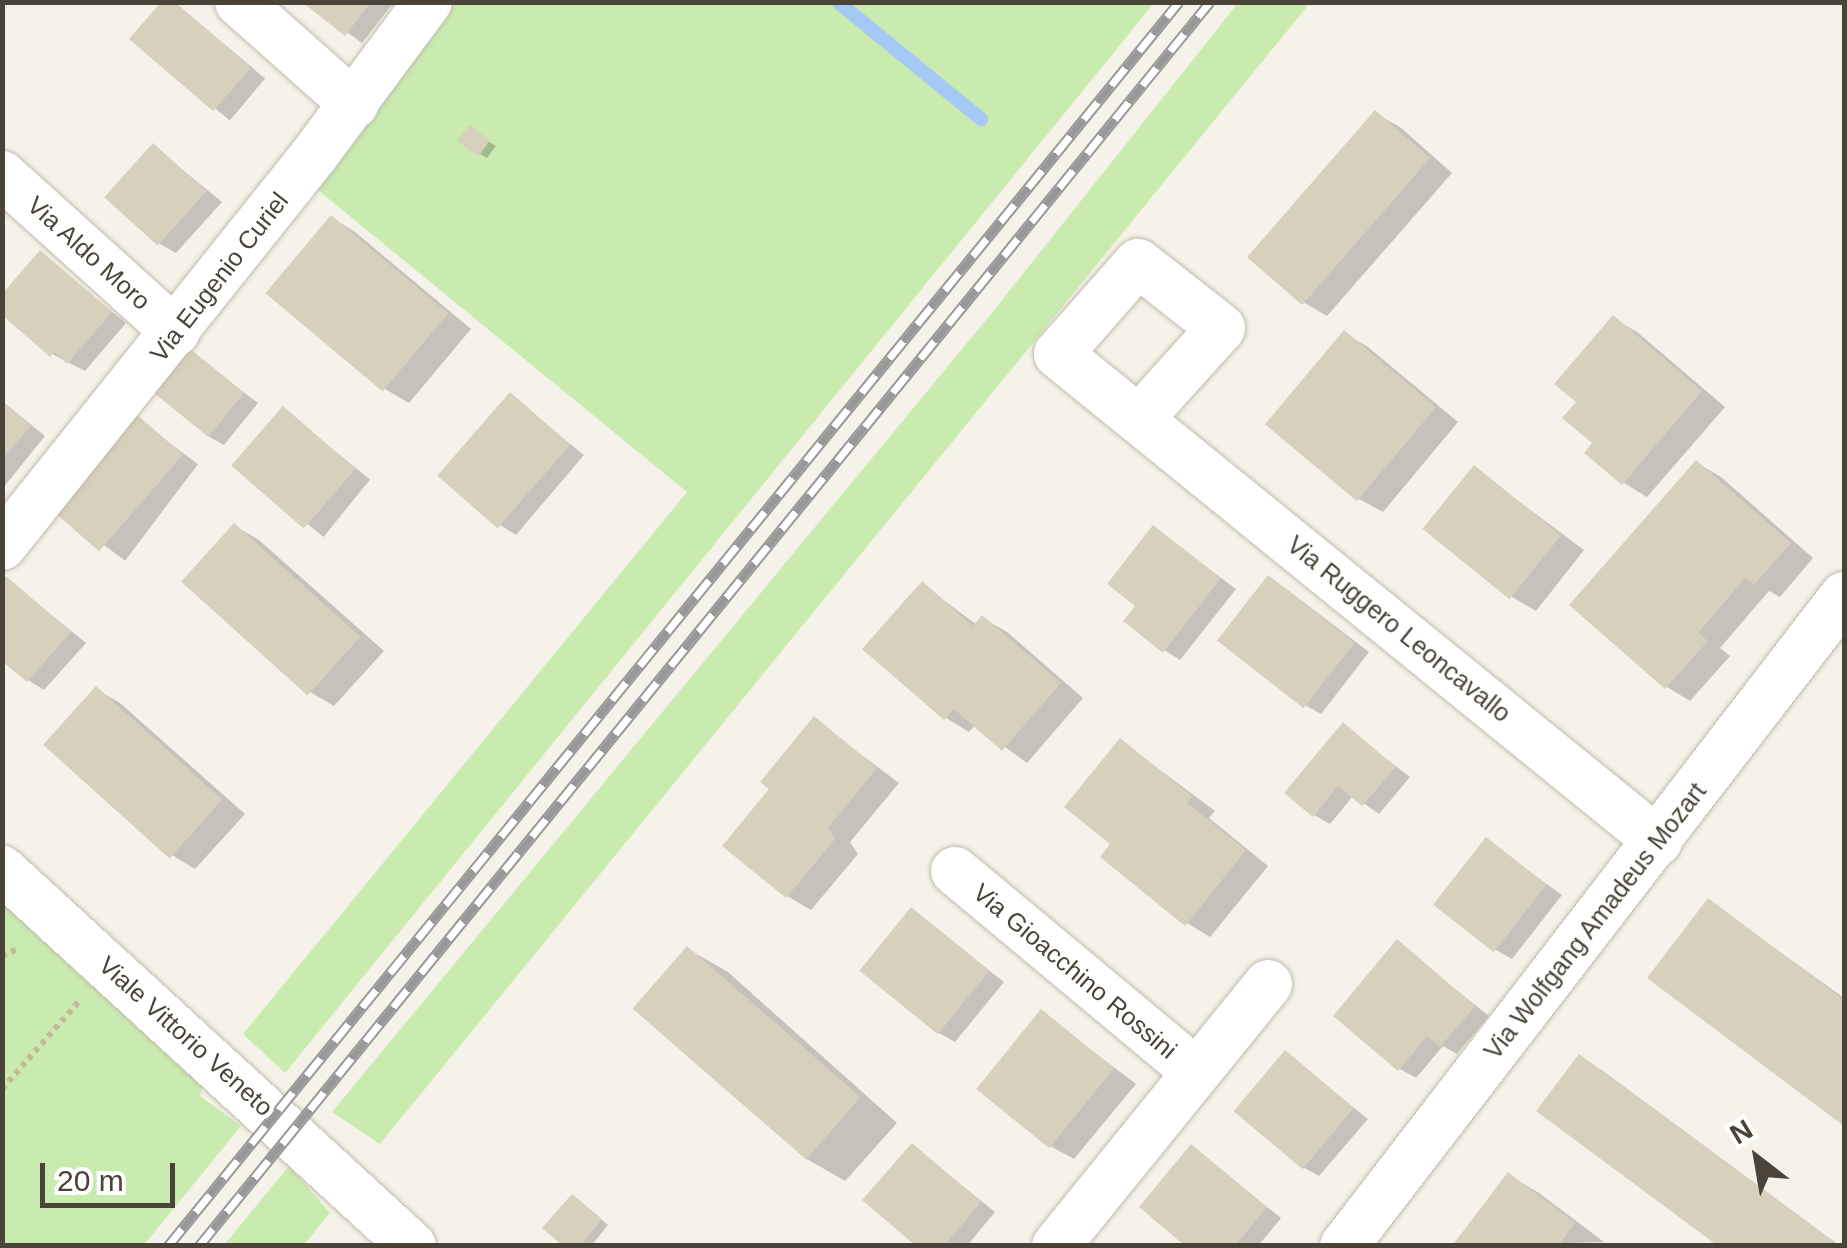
<!DOCTYPE html>
<html>
<head>
<meta charset="utf-8">
<style>
	body { margin:0 }
	#map { position:relative; width:1847px; height:1248px; overflow:hidden; background:#f5f3e9; font-family:Helvetica,sans-serif }
	div>[style] { position:absolute }
	[style*='--x'] { left:calc(var(--x)*1px); top:calc(var(--y)*1px); width:calc(var(--w)*1px); rotate:calc(var(--a)*1deg) }
	.green>* { inset:0; background:#c9ebb0 }
	.shadow>* { inset:0; background:#0003; transform-origin:0 0 }
	.stream>* { height:14px; margin:-7px; padding:0 7px; transform-origin:7px; border-radius:7px; background:#a3c9f4 }
	.building>* { inset:0; background:#d7d0bd; transform-origin:0 0 }
	.path>* { height:6px; margin-top:-3px; transform-origin:0; background:repeating-linear-gradient(90deg,#c3ba9b 0 5px,transparent 0 10px) }
	.roads { filter:drop-shadow(0 0 2px #c1bcab) drop-shadow(0 0 2px #c1bcab) }
	.minor>* { height:48px; margin:-24px; padding:0 24px; transform-origin:24px; border-radius:24px; background:#fff }
	.rail>* { height:11px; margin-top:-5.5px; transform-origin:0; background:repeating-linear-gradient(90deg,#fff 0 22px,#989898 0 44px); box-sizing:border-box; border-block:2px solid #989898 }
	span { translate:-50% -50%; white-space:nowrap; text-align:center; line-height:1.15; -webkit-text-stroke:9px #fff; paint-order:stroke }
	.street-label { font-size:25px; color:#494437 }
	.frame { position:absolute; inset:0; border:5px solid #494437; pointer-events:none }
	.north { position:absolute; left:1707px; top:1108px; width:100px; height:100px; -webkit-text-stroke:8px #fff; paint-order:stroke; rotate:329deg; font-size:28px; font-weight:700; line-height:40px; text-align:center; color:#494437 }
	.north::after { content:''; display:block; margin:auto; width:35px; height:45px; background:#494437; clip-path:polygon(50% 0,100% 100%,50% 72%,0 100%) }
	.scale { position:absolute; left:40px; top:1163px; width:135px; height:45px; box-sizing:border-box; border:5px solid #494437; border-top:0; padding-left:12px; font-size:30px; line-height:35px; white-space:nowrap; color:#494437; -webkit-text-stroke:8px #fff; paint-order:stroke }
</style>
</head>
<body>
<div id="map">
	<div class="green">
		<i style="clip-path:polygon(449px 3px,1154px 3px,285px 1073px,243px 1034px,687px 492px,313px 186px)"></i>
		<i style="clip-path:polygon(1238px 3px,1310px 3px,380px 1144px,332px 1112px,991px 314px)"></i>
		<i style="clip-path:polygon(2px 880px,205px 1074px,200px 1096px,241px 1126px,144px 1245px,3px 1245px)"></i>
		<i style="clip-path:polygon(289px 1166px,330px 1213px,304px 1245px,224px 1245px)"></i>
	</div>
	<div class="shadow">
		<i style="left:174px;top:2px;width:119px;height:55px;rotate:40deg"></i>
		<i style="clip-path:polygon(306px 2px,394px 2px,362px 43px)"></i>
		<i style="clip-path:polygon(1376px 114px,1400px 127px,1452px 173px,1327px 316px,1303px 302px)"></i>
		<i style="clip-path:polygon(469px 129px,496px 146px,487px 158px,480px 154px)"></i>
		<i style="clip-path:polygon(153px 146px,222px 202px,176px 253px,160px 244px)"></i>
		<i style="clip-path:polygon(332px 218px,355px 232px,471px 329px,409px 403px,385px 389px)"></i>
		<i style="clip-path:polygon(41px 254px,126px 323px,85px 371px,52px 354px)"></i>
		<i style="clip-path:polygon(1613px 318px,1637px 332px,1725px 407px,1647px 497px,1624px 483px,1595px 443px,1579px 402px)"></i>
		<i style="clip-path:polygon(1344px 333px,1368px 347px,1458px 422px,1383px 512px,1359px 499px)"></i>
		<i style="clip-path:polygon(189px 351px,258px 403px,224px 445px,208px 436px)"></i>
		<i style="clip-path:polygon(510px 396px,584px 455px,516px 535px,500px 525px)"></i>
		<i style="clip-path:polygon(2px 401px,45px 436px,3px 488px,2px 487px)"></i>
		<i style="left:283px;top:409px;width:112px;height:74px;rotate:39deg"></i>
		<i style="left:134px;top:416px;width:80px;height:121px;rotate:37deg"></i>
		<i style="clip-path:polygon(1697px 463px,1721px 477px,1813px 558px,1780px 597px,1769px 591px,1720px 648px,1730px 656px,1690px 701px,1667px 687px)"></i>
		<i style="clip-path:polygon(1474px 468px,1584px 550px,1536px 611px,1512px 597px)"></i>
		<i style="clip-path:polygon(235px 526px,259px 540px,384px 651px,334px 706px,310px 692px)"></i>
		<i style="clip-path:polygon(1154px 528px,1236px 589px,1180px 660px,1164px 650px,1138px 605px)"></i>
		<i style="clip-path:polygon(7px 579px,86px 643px,44px 690px,28px 680px)"></i>
		<i style="clip-path:polygon(922px 584px,977px 625px,983px 618px,1007px 632px,1083px 698px,1027px 763px,975px 725px,969px 732px,946px 718px)"></i>
		<i style="clip-path:polygon(1285px 588px,1369px 652px,1321px 714px,1305px 705px)"></i>
		<i style="clip-path:polygon(96px 689px,120px 703px,245px 814px,195px 869px,172px 855px,47px 744px)"></i>
		<i style="clip-path:polygon(815px 720px,899px 783px,850px 842px,858px 854px,811px 910px,787px 896px,773px 789px)"></i>
		<i style="clip-path:polygon(1343px 726px,1410px 777px,1379px 814px,1353px 796px,1330px 824px,1314px 815px)"></i>
		<i style="clip-path:polygon(1121px 741px,1215px 811px,1209px 818px,1268px 866px,1210px 937px,1187px 923px,1114px 843px)"></i>
		<i style="clip-path:polygon(1487px 841px,1562px 895px,1512px 959px,1496px 950px)"></i>
		<i style="clip-path:polygon(1709px 901px,1844px 998px,1844px 1123px,1651px 978px)"></i>
		<i style="clip-path:polygon(911px 911px,1004px 982px,955px 1042px,939px 1033px)"></i>
		<i style="clip-path:polygon(1397px 943px,1489px 1016px,1457px 1054px,1443px 1046px,1416px 1078px,1400px 1069px)"></i>
		<i style="clip-path:polygon(688px 949px,728px 972px,897px 1123px,845px 1181px,805px 1158px,636px 1008px)"></i>
		<i style="clip-path:polygon(1041px 1012px,1136px 1084px,1074px 1159px,1050px 1146px)"></i>
		<i style="clip-path:polygon(1286px 1054px,1368px 1119px,1319px 1176px,1303px 1167px)"></i>
		<i style="clip-path:polygon(1579px 1057px,1603px 1071px,1840px 1246px,1723px 1246px)"></i>
		<i style="clip-path:polygon(913px 1146px,995px 1212px,967px 1246px,920px 1246px)"></i>
		<i style="clip-path:polygon(1192px 1148px,1281px 1218px,1258px 1246px,1189px 1246px)"></i>
		<i style="clip-path:polygon(1509px 1175px,1539px 1193px,1604px 1242px,1455px 1246px)"></i>
		<i style="clip-path:polygon(579px 1201px,608px 1225px,591px 1246px,567px 1246px)"></i>
	</div>
	<div class="stream">
		<i style="--x:838;--y:2;--w:185;--a:39.3"></i>
	</div>
	<div class="building">
		<i style="clip-path:polygon(161px 2px,175px 2px,251px 68px,213px 111px,129px 39px)"></i>
		<i style="clip-path:polygon(302px 2px,371px 2px,345px 36px)"></i>
		<i style="left:1375px;top:110px;width:73px;height:195px;rotate:41deg"></i>
		<i style="left:469px;top:125px;width:26px;height:20px;rotate:36deg"></i>
		<i style="left:153px;top:143px;width:72px;height:73px;rotate:42deg"></i>
		<i style="left:331px;top:215px;width:153px;height:102px;rotate:40deg"></i>
		<i style="clip-path:polygon(40px 250px,112px 312px,67px 364px,54px 352px,50px 357px,2px 315px,2px 294px)"></i>
		<i style="clip-path:polygon(1613px 315px,1702px 391px,1622px 485px,1584px 453px,1592px 443px,1562px 418px,1576px 402px,1554px 384px)"></i>
		<i style="left:1344px;top:330px;width:120px;height:123px;rotate:40deg"></i>
		<i style="left:189px;top:348px;width:71px;height:57px;rotate:39deg"></i>
		<i style="left:510px;top:392px;width:80px;height:111px;rotate:41deg"></i>
		<i style="clip-path:polygon(2px 402px,31px 425px,2px 460px)"></i>
		<i style="left:283px;top:406px;width:96px;height:79px;rotate:41deg"></i>
		<i style="left:134px;top:412px;width:65px;height:128px;rotate:41deg"></i>
		<i style="clip-path:polygon(1696px 460px,1791px 543px,1754px 585px,1745px 578px,1698px 633px,1708px 641px,1665px 689px,1569px 605px)"></i>
		<i style="left:1474px;top:465px;width:112px;height:82px;rotate:39deg"></i>
		<i style="left:234px;top:523px;width:170px;height:79px;rotate:42deg"></i>
		<i style="clip-path:polygon(1153px 525px,1221px 578px,1163px 653px,1123px 621px,1135px 606px,1107px 584px)"></i>
		<i style="left:1268px;top:575px;width:110px;height:83px;rotate:38deg"></i>
		<i style="clip-path:polygon(6px 576px,71px 632px,27px 682px,2px 661px,2px 580px)"></i>
		<i style="clip-path:polygon(922px 581px,973px 626px,982px 615px,1061px 683px,1002px 751px,954px 709px,944px 720px,862px 649px)"></i>
		<i style="left:96px;top:686px;width:170px;height:79px;rotate:42deg"></i>
		<i style="clip-path:polygon(814px 716px,877px 768px,828px 828px,835px 839px,786px 898px,722px 846px,769px 789px,760px 782px)"></i>
		<i style="clip-path:polygon(1343px 722px,1396px 767px,1362px 806px,1338px 786px,1313px 817px,1284px 793px)"></i>
		<i style="clip-path:polygon(1120px 738px,1192px 796px,1187px 803px,1246px 850px,1185px 926px,1100px 857px,1110px 844px,1064px 807px)"></i>
		<i style="left:1486px;top:837px;width:77px;height:86px;rotate:38deg"></i>
		<i style="clip-path:polygon(1708px 898px,1844px 1000px,1844px 1126px,1647px 978px)"></i>
		<i style="left:911px;top:907px;width:101px;height:82px;rotate:39deg"></i>
		<i style="clip-path:polygon(1397px 939px,1475px 1006px,1440px 1047px,1427px 1036px,1398px 1071px,1333px 1016px)"></i>
		<i style="left:687px;top:946px;width:230px;height:83px;rotate:41deg"></i>
		<i style="left:1041px;top:1009px;width:94px;height:103px;rotate:39deg"></i>
		<i style="left:1285px;top:1050px;width:90px;height:80px;rotate:40deg"></i>
		<i style="clip-path:polygon(1579px 1054px,1833px 1241px,1830px 1246px,1718px 1246px,1536px 1111px)"></i>
		<i style="clip-path:polygon(912px 1143px,981px 1202px,944px 1246px,916px 1246px,862px 1200px)"></i>
		<i style="clip-path:polygon(1191px 1144px,1267px 1207px,1235px 1246px,1185px 1246px,1139px 1207px)"></i>
		<i style="clip-path:polygon(1508px 1172px,1575px 1223px,1558px 1246px,1452px 1246px)"></i>
		<i style="clip-path:polygon(572px 1194px,602px 1219px,580px 1246px,563px 1246px,542px 1228px)"></i>
	</div>
	<div class="path">
		<i style="--x:2;--y:956;--w:19;--a:-25"></i>
		<i style="--x:2;--y:1089;--w:120;--a:-48.7"></i>
	</div>
	<div class="roads">
		<div class="minor">
			<i style="--x:239;--y:2;--w:154;--a:41.6"></i>
			<i style="--x:2;--y:175;--w:234;--a:42.1"></i>
			<i style="--x:1140;--y:418;--w:121;--a:-48"></i>
			<i style="--x:1221;--y:328;--w:105;--a:-141.9"></i>
			<i style="--x:1138;--y:263;--w:121;--a:131.3"></i>
			<i style="--x:1058;--y:354;--w:773;--a:39.07"></i>
			<i style="--x:2;--y:546;--w:502;--a:-51.39"></i>
			<i style="--x:315;--y:154;--w:189;--a:-53.4"></i>
			<i style="--x:2;--y:870;--w:556;--a:42.52"></i>
			<i style="--x:955;--y:871;--w:314;--a:39.8"></i>
			<i style="--x:1056;--y:1246;--w:337;--a:-51"></i>
			<i style="--x:1344;--y:1246;--w:820;--a:-52.43"></i>
		</div>
	</div>
	<div class="rail">
		<i style="--x:168;--y:1246;--w:1603;--a:-50.9"></i>
		<i style="--x:199;--y:1246;--w:1603;--a:-50.9"></i>
	</div>
	<div class="street-label">
		<span style="left:89px;top:253px;rotate:42deg">Via Aldo Moro</span>
		<span style="left:219px;top:277px;rotate:-52deg">Via Eugenio Curiel</span>
		<span style="left:1399px;top:629px;rotate:39deg">Via Ruggero Leoncavallo</span>
		<span style="left:1595px;top:921px;rotate:-52deg">Via Wolfgang Amadeus Mozart</span>
		<span style="left:1075px;top:971px;rotate:40deg">Via Gioacchino Rossini</span>
		<span style="left:186px;top:1036px;rotate:42deg">Viale Vittorio Veneto</span>
	</div>
	<div class="frame"></div>
	<div class="north">N</div>
	<div class="scale">20 m</div>
</div>
</body>
</html>
